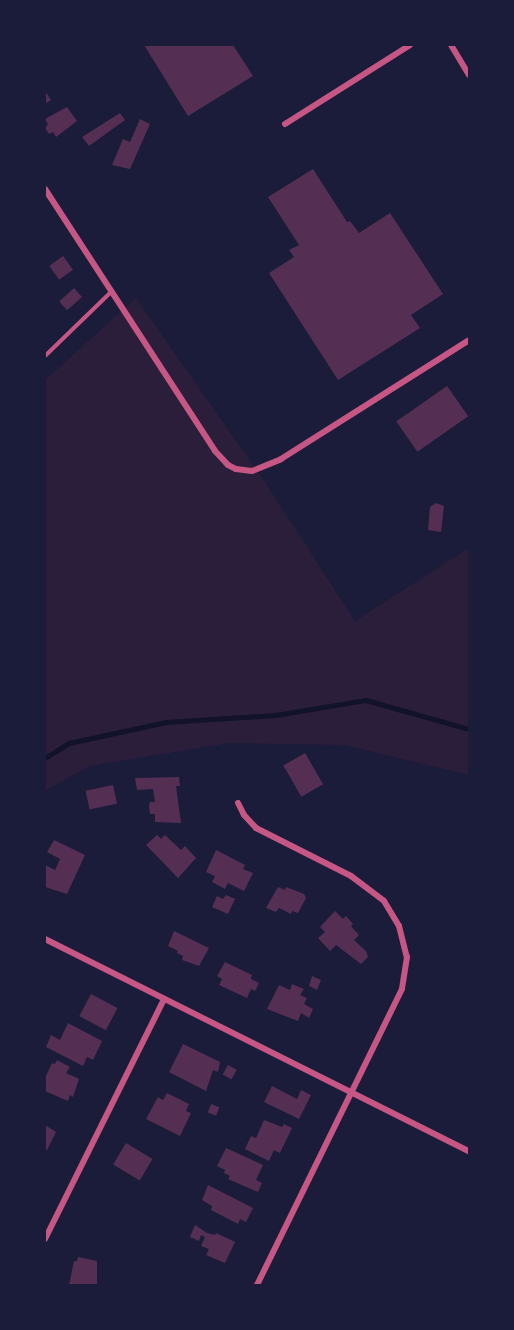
<!DOCTYPE html>
<html>
<head>
<meta charset="utf-8">
<style>
	body { margin:0 }
	#map { position:relative; width:514px; height:1330px; overflow:hidden; background:#1b1b3a; font-family:Commissioner,sans-serif }
	div>[style] { position:absolute }
	[style*='--x'] { left:calc(var(--x)*1px); top:calc(var(--y)*1px); width:calc(var(--w)*1px); rotate:calc(var(--a)*1deg) }
	.green>* { inset:0; background:#2a1e3b }
	.stream>* { height:4.5px; margin:-2.25px; padding:0 2.25px; transform-origin:2.25px; border-radius:2.25px; background:#12122b }
	.building>* { inset:0; background:#542f53; transform-origin:0 0 }
	.service>* { height:4px; margin:-2px; padding:0 2px; transform-origin:2px; border-radius:2px; background:#c65784 }
	.minor>* { height:6px; margin:-3px; padding:0 3px; transform-origin:3px; border-radius:3px; background:#c65784 }
	span { translate:-50% -50%; white-space:nowrap; text-align:center; line-height:1.15; -webkit-text-stroke:5px #1b1b3a; paint-order:stroke }
	.frame { position:absolute; inset:0; border:46px solid #1b1b3a; pointer-events:none }
</style>
</head>
<body>
<div id="map">
	<div class="green">
		<i style="clip-path:polygon(136px 298px,265px 482px,355px 621px,469px 548px,469px 775px,345px 745px,230px 743px,90px 766px,45px 791px,45px 380px)"></i>
	</div>
	<div class="stream">
		<i style="--x:45;--y:758;--w:28;--a:-32"></i>
		<i style="--x:69;--y:743;--w:99;--a:-12.2"></i>
		<i style="--x:166;--y:722;--w:110;--a:-3.6"></i>
		<i style="--x:276;--y:715;--w:91;--a:-9.5"></i>
		<i style="--x:366;--y:700;--w:107;--a:15.7"></i>
	</div>
	<div class="building">
		<i style="clip-path:polygon(144px 45px,233px 45px,253px 76px,188px 116px)"></i>
		<i style="clip-path:polygon(45px 91px,51px 100px,45px 104px)"></i>
		<i style="clip-path:polygon(67px 107px,77px 121px,56px 137px,53px 132px,49px 134px,45px 128px,48px 124px,45px 119px)"></i>
		<i style="clip-path:polygon(120px 113px,125px 120px,89px 146px,82px 137px)"></i>
		<i style="clip-path:polygon(140px 119px,150px 124px,130px 169px,112px 165px,123px 139px,130px 142px)"></i>
		<i style="clip-path:polygon(313px 169px,347px 222px,350px 221px,359px 233px,390px 213px,443px 294px,411px 315px,420px 328px,338px 380px,269px 273px,294px 257px,289px 250px,299px 245px,268px 197px)"></i>
		<i style="left:63px;top:256px;width:17px;height:17px;rotate:54deg"></i>
		<i style="left:74px;top:288px;width:12px;height:20px;rotate:48deg"></i>
		<i style="left:447px;top:386px;width:37px;height:62px;rotate:55deg"></i>
		<i style="clip-path:polygon(436px 503px,444px 506px,441px 532px,428px 530px,430px 507px)"></i>
		<i style="left:305px;top:753px;width:36px;height:25px;rotate:60deg"></i>
		<i style="clip-path:polygon(179px 777px,180px 786px,176px 786px,181px 823px,155px 822px,155px 814px,150px 814px,149px 806px,150px 802px,155px 802px,153px 789px,137px 790px,135px 778px)"></i>
		<i style="left:113px;top:785px;width:19px;height:28px;rotate:78deg"></i>
		<i style="clip-path:polygon(157px 835px,161px 839px,165px 835px,181px 850px,185px 846px,196px 858px,178px 878px,146px 845px)"></i>
		<i style="clip-path:polygon(54px 840px,85px 855px,67px 894px,45px 887px,45px 865px,55px 870px,60px 859px,47px 852px)"></i>
		<i style="clip-path:polygon(216px 850px,245px 865px,243px 869px,253px 873px,244px 891px,228px 883px,225px 889px,212px 882px,215px 876px,206px 872px)"></i>
		<i style="clip-path:polygon(278px 887px,285px 890px,286px 887px,304px 894px,306px 898px,298px 913px,292px 911px,291px 914px,279px 908px,276px 912px,266px 908px)"></i>
		<i style="clip-path:polygon(226px 895px,235px 899px,228px 914px,212px 907px,217px 896px,223px 899px)"></i>
		<i style="clip-path:polygon(335px 911px,343px 919px,346px 916px,353px 924px,351px 926px,359px 935px,354px 940px,366px 951px,368px 957px,361px 964px,336px 945px,330px 951px,318px 938px,325px 932px,320px 927px)"></i>
		<i style="clip-path:polygon(174px 931px,209px 948px,199px 966px,182px 960px,183px 956px,177px 953px,178px 951px,168px 946px)"></i>
		<i style="clip-path:polygon(225px 962px,252px 975px,251px 979px,259px 983px,255px 991px,251px 989px,247px 998px,219px 985px,222px 979px,217px 976px)"></i>
		<i style="clip-path:polygon(312px 976px,321px 980px,317px 990px,309px 986px)"></i>
		<i style="clip-path:polygon(292px 984px,304px 989px,300px 995px,307px 998px,304px 1004px,313px 1009px,309px 1018px,301px 1013px,298px 1021px,267px 1009px,279px 985px,290px 990px)"></i>
		<i style="left:91px;top:994px;width:30px;height:25px;rotate:28deg"></i>
		<i style="clip-path:polygon(68px 1023px,102px 1041px,93px 1060px,87px 1057px,83px 1066px,46px 1047px,51px 1035px,60px 1040px)"></i>
		<i style="clip-path:polygon(183px 1044px,220px 1062px,218px 1072px,213px 1070px,206px 1091px,169px 1072px)"></i>
		<i style="clip-path:polygon(57px 1060px,70px 1067px,66px 1073px,79px 1079px,73px 1097px,70px 1095px,68px 1101px,45px 1091px,45px 1078px,52px 1063px,55px 1064px)"></i>
		<i style="left:228px;top:1065px;width:10px;height:11px;rotate:29deg"></i>
		<i style="clip-path:polygon(272px 1086px,297px 1099px,301px 1090px,311px 1095px,299px 1119px,264px 1102px)"></i>
		<i style="clip-path:polygon(167px 1093px,189px 1104px,186px 1111px,191px 1113px,180px 1136px,146px 1119px,158px 1097px,163px 1100px)"></i>
		<i style="left:211px;top:1104px;width:9px;height:9px;rotate:21deg"></i>
		<i style="clip-path:polygon(264px 1120px,282px 1127px,284px 1124px,292px 1128px,280px 1153px,274px 1150px,269px 1161px,245px 1149px,251px 1136px,256px 1138px)"></i>
		<i style="clip-path:polygon(45px 1125px,56px 1132px,47px 1150px,45px 1150px)"></i>
		<i style="left:126px;top:1143px;width:31px;height:25px;rotate:31deg"></i>
		<i style="clip-path:polygon(226px 1148px,263px 1165px,256px 1180px,262px 1183px,258px 1192px,228px 1179px,230px 1176px,224px 1173px,225px 1170px,217px 1166px)"></i>
		<i style="clip-path:polygon(208px 1185px,253px 1208px,246px 1222px,240px 1219px,238px 1224px,211px 1210px,212px 1206px,202px 1200px)"></i>
		<i style="clip-path:polygon(195px 1225px,207px 1233px,215px 1235px,216px 1233px,235px 1242px,225px 1263px,206px 1255px,209px 1249px,201px 1246px,205px 1237px,201px 1235px,199px 1241px,190px 1237px)"></i>
		<i style="clip-path:polygon(78px 1257px,97px 1261px,97px 1285px,69px 1285px,74px 1261px,77px 1261px)"></i>
	</div>
	<div class="service">
		<i style="--x:45;--y:356;--w:93;--a:-44.1"></i>
	</div>
	<div class="minor">
		<i style="--x:451;--y:45;--w:35;--a:59"></i>
		<i style="--x:285;--y:124;--w:148;--a:-32.3"></i>
		<i style="--x:45;--y:189;--w:312;--a:57"></i>
		<i style="--x:215;--y:451;--w:19;--a:47"></i>
		<i style="--x:228;--y:465;--w:9;--a:27"></i>
		<i style="--x:236;--y:469;--w:16;--a:7"></i>
		<i style="--x:252;--y:471;--w:31;--a:-22"></i>
		<i style="--x:281;--y:459;--w:222;--a:-32.3"></i>
		<i style="--x:238;--y:803;--w:13;--a:63"></i>
		<i style="--x:244;--y:815;--w:18;--a:47"></i>
		<i style="--x:256;--y:828;--w:106;--a:26.8"></i>
		<i style="--x:351;--y:876;--w:41;--a:37.1"></i>
		<i style="--x:384;--y:901;--w:29;--a:59"></i>
		<i style="--x:399;--y:926;--w:32;--a:76"></i>
		<i style="--x:407;--y:957;--w:32;--a:99"></i>
		<i style="--x:402;--y:989;--w:330;--a:116.1"></i>
		<i style="--x:45;--y:939;--w:474;--a:26.6"></i>
		<i style="--x:45;--y:1239;--w:268;--a:-63.6"></i>
	</div>
	<div class="frame"></div>
</div>
</body>
</html>
